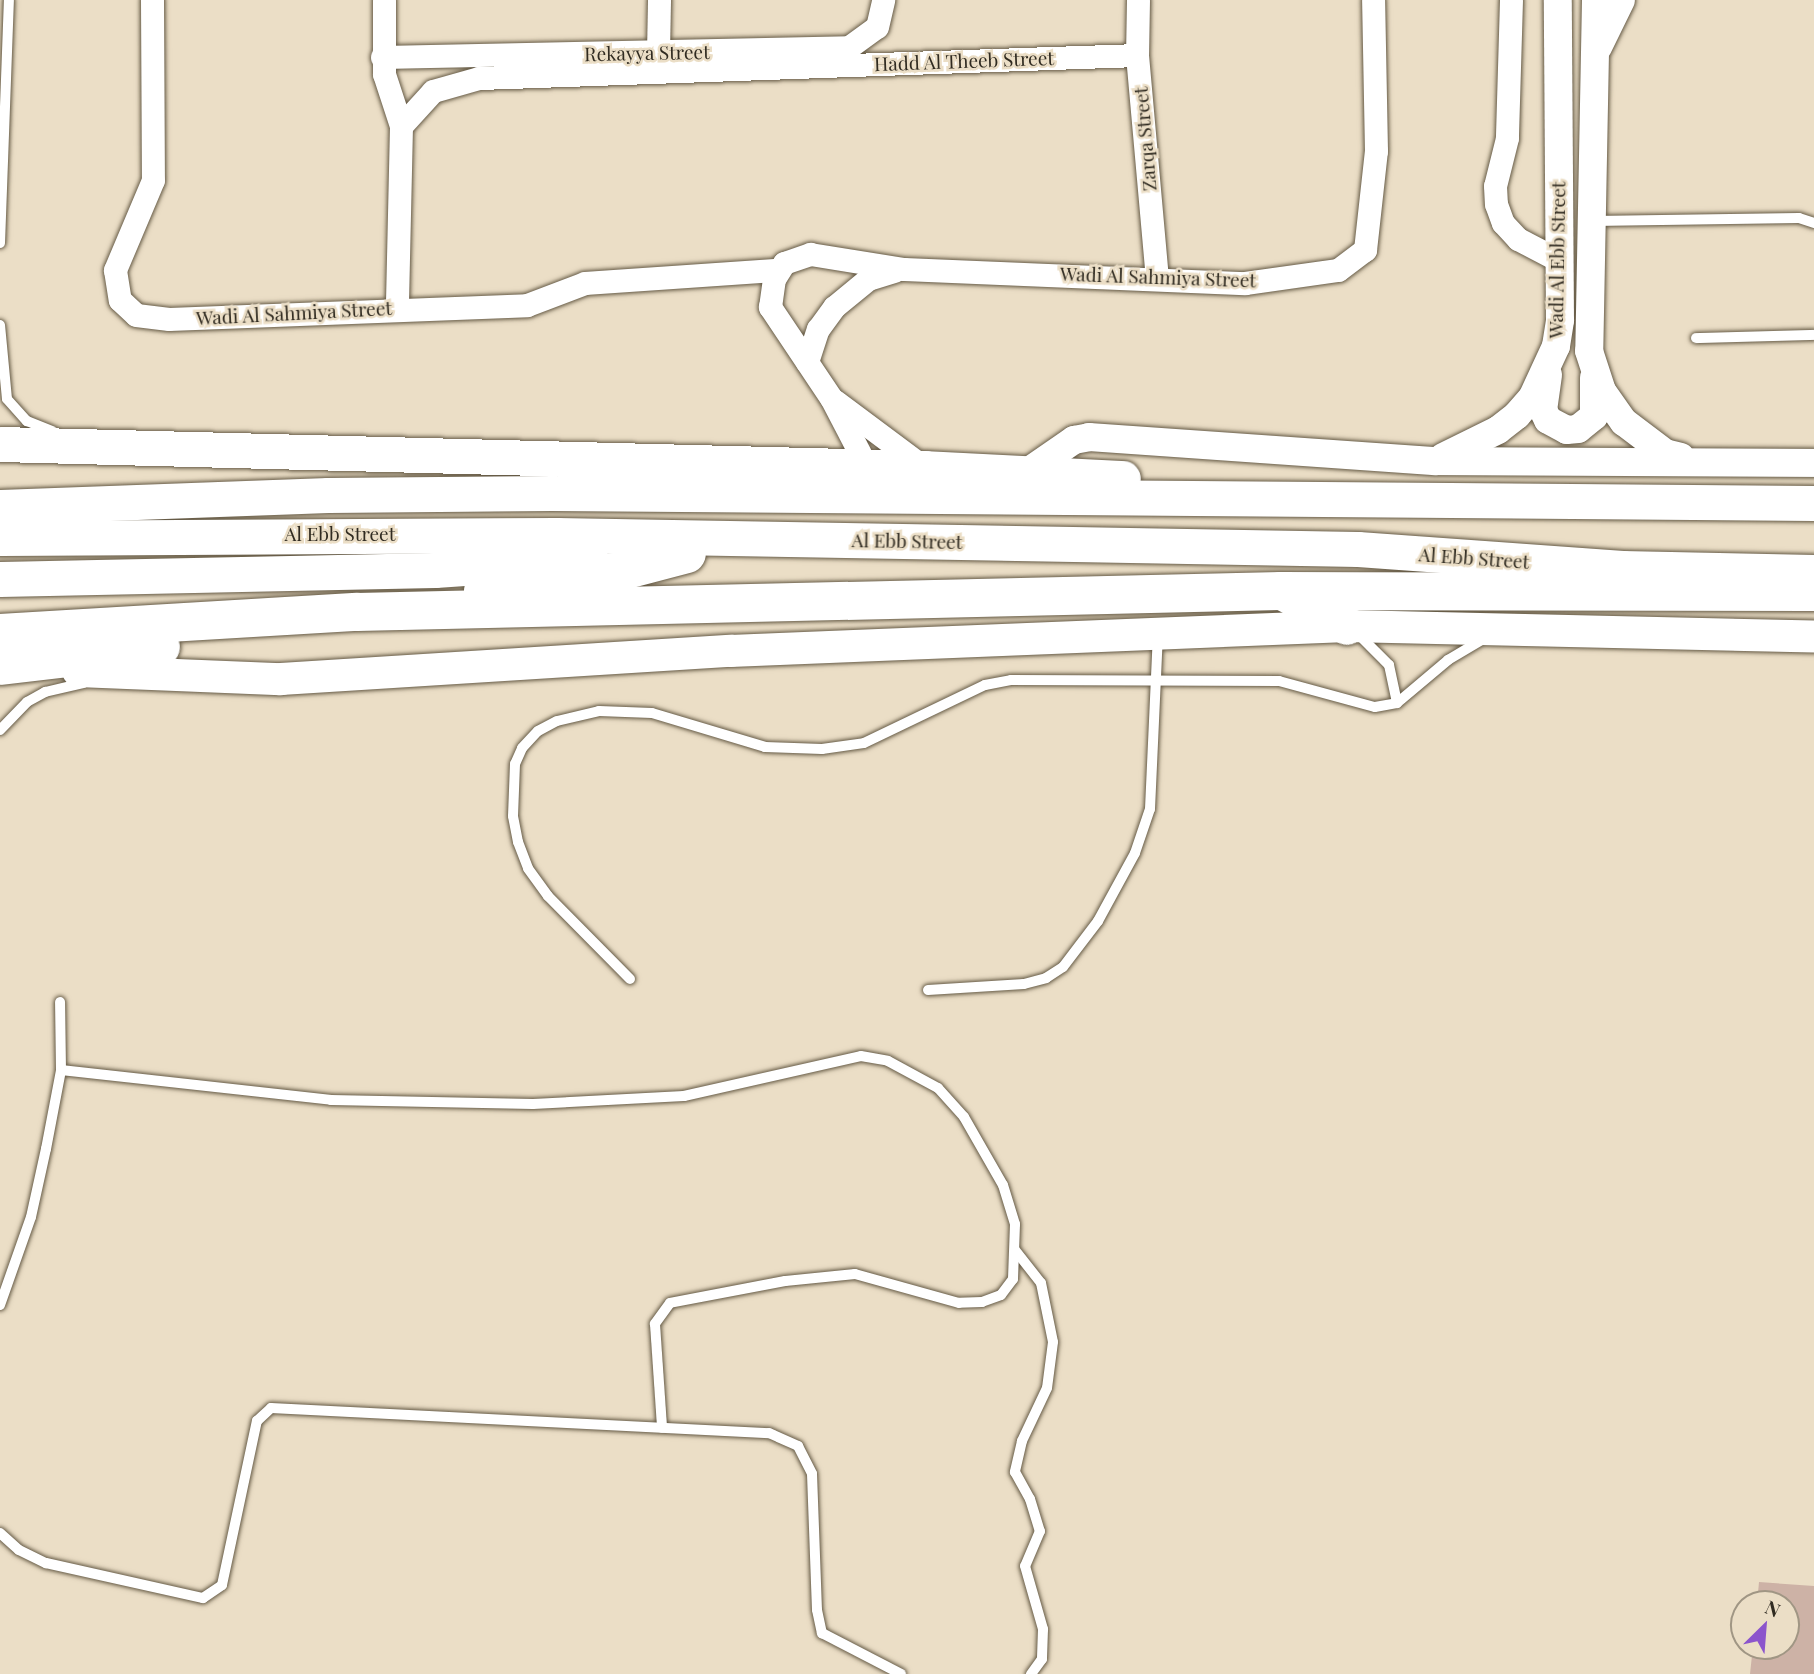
<!DOCTYPE html>
<html>
<head>
<meta charset="utf-8">
<style>
	body { margin:0 }
	#map { position:relative; width:1814px; height:1674px; overflow:hidden; background:#ebdec6; font-family:"Playfair Display",serif }
	div>[style] { position:absolute }
	[style*='--x'] { left:calc(var(--x)*1px); top:calc(var(--y)*1px); width:calc(var(--w)*1px); rotate:calc(var(--a)*1deg) }
	.building>* { inset:0; background:#cdb2a6 }
	.roads { filter:drop-shadow(0 0 2px #655a45) drop-shadow(0 0 2px #655a45) }
	.service>* { height:10px; margin:-5px; padding:0 5px; transform-origin:5px; border-radius:5px; background:#fff }
	.minor>* { height:23px; margin:-11.5px; padding:0 11.5px; transform-origin:11.5px; border-radius:11.5px; background:#fff }
	.tertiary>* { height:28px; margin:-14px; padding:0 14px; transform-origin:14px; border-radius:14px; background:#fff }
	.secondary>* { height:32px; margin:-16px; padding:0 16px; transform-origin:16px; border-radius:16px; background:#fff }
	.primary>* { height:35px; margin:-17.5px; padding:0 17.5px; transform-origin:17.5px; border-radius:17.5px; background:#fff }
	.motorway>* { height:38px; margin:-19px; padding:0 19px; transform-origin:19px; border-radius:19px; background:#fff }
	span { translate:-50% -50%; white-space:nowrap; text-align:center; line-height:1.15; -webkit-text-stroke:5px #ebdec6; paint-order:stroke }
	.street-label { font-size:19px; color:#302b21 }
	.north { position:absolute; left:1730px; top:1590px; width:70px; height:70px; box-sizing:border-box; background:#ebdec6; border:2px solid #a09684; border-radius:50%; rotate:25deg; font-size:19px; font-weight:700; line-height:28px; text-align:center; color:#302b21 }
	.north::after { content:''; display:block; margin:auto; width:24px; height:32px; background:#8c55cc; clip-path:polygon(50% 0,100% 100%,50% 72%,0 100%) }
</style>
</head>
<body>
<div id="map">
	<div class="building">
		<i style="clip-path:polygon(1759px 1582px,1814px 1586px,1814px 1674px,1750px 1674px,1753px 1646px,1786px 1646px,1786px 1604px,1757px 1604px)"></i>
	</div>
	<div class="roads">
		<div class="service">
			<i style="--x:1593;--y:221;--w:206;--a:-0.8"></i>
			<i style="--x:1799;--y:218;--w:16;--a:18"></i>
			<i style="--x:0;--y:243;--w:243;--a:-87.9"></i>
			<i style="--x:0;--y:325;--w:74;--a:84.6"></i>
			<i style="--x:7;--y:399;--w:30;--a:48"></i>
			<i style="--x:27;--y:421;--w:27;--a:22"></i>
			<i style="--x:1696;--y:338;--w:118;--a:-1.5"></i>
			<i style="--x:1358;--y:634;--w:44;--a:45"></i>
			<i style="--x:1389;--y:665;--w:39;--a:78"></i>
			<i style="--x:0;--y:730;--w:39;--a:-46"></i>
			<i style="--x:27;--y:702;--w:21;--a:-29"></i>
			<i style="--x:45;--y:692;--w:39;--a:-13"></i>
			<i style="--x:630;--y:979;--w:117;--a:-134.7"></i>
			<i style="--x:548;--y:896;--w:34;--a:-126"></i>
			<i style="--x:528;--y:868;--w:28;--a:-111"></i>
			<i style="--x:518;--y:842;--w:26;--a:-101"></i>
			<i style="--x:513;--y:816;--w:52;--a:-87.8"></i>
			<i style="--x:515;--y:764;--w:17;--a:-66"></i>
			<i style="--x:522;--y:748;--w:23;--a:-47"></i>
			<i style="--x:538;--y:731;--w:21;--a:-28"></i>
			<i style="--x:557;--y:721;--w:43;--a:-13.4"></i>
			<i style="--x:599;--y:711;--w:53;--a:2.2"></i>
			<i style="--x:652;--y:713;--w:118;--a:16.7"></i>
			<i style="--x:765;--y:747;--w:57;--a:2"></i>
			<i style="--x:822;--y:749;--w:42;--a:-8.1"></i>
			<i style="--x:864;--y:743;--w:134;--a:-25.6"></i>
			<i style="--x:985;--y:685;--w:26;--a:-11"></i>
			<i style="--x:1011;--y:680;--w:268;--a:0.2"></i>
			<i style="--x:1279;--y:681;--w:99;--a:15.2"></i>
			<i style="--x:1375;--y:707;--w:22;--a:-10"></i>
			<i style="--x:1397;--y:703;--w:67;--a:-40.1"></i>
			<i style="--x:1448;--y:660;--w:43;--a:-30.7"></i>
			<i style="--x:928;--y:990;--w:96;--a:-3.6"></i>
			<i style="--x:1024;--y:984;--w:23;--a:-15"></i>
			<i style="--x:1046;--y:978;--w:20;--a:-33"></i>
			<i style="--x:1063;--y:967;--w:58;--a:-52.7"></i>
			<i style="--x:1098;--y:921;--w:77;--a:-61.4"></i>
			<i style="--x:1135;--y:853;--w:46;--a:-71.2"></i>
			<i style="--x:1150;--y:809;--w:173;--a:-87.4"></i>
			<i style="--x:61;--y:1070;--w:272;--a:6.3"></i>
			<i style="--x:331;--y:1100;--w:202;--a:1.1"></i>
			<i style="--x:533;--y:1104;--w:151;--a:-3"></i>
			<i style="--x:684;--y:1096;--w:181;--a:-12.7"></i>
			<i style="--x:861;--y:1056;--w:27;--a:10"></i>
			<i style="--x:888;--y:1061;--w:57;--a:28.4"></i>
			<i style="--x:938;--y:1088;--w:39;--a:48"></i>
			<i style="--x:964;--y:1117;--w:78;--a:60.2"></i>
			<i style="--x:1003;--y:1185;--w:41;--a:72.9"></i>
			<i style="--x:1015;--y:1224;--w:55;--a:92.1"></i>
			<i style="--x:1013;--y:1279;--w:20;--a:127"></i>
			<i style="--x:1001;--y:1295;--w:20;--a:160"></i>
			<i style="--x:982;--y:1302;--w:23;--a:178"></i>
			<i style="--x:959;--y:1303;--w:108;--a:-164.4"></i>
			<i style="--x:855;--y:1274;--w:70;--a:174.3"></i>
			<i style="--x:785;--y:1281;--w:117;--a:169.2"></i>
			<i style="--x:670;--y:1303;--w:26;--a:126"></i>
			<i style="--x:655;--y:1324;--w:104;--a:86.1"></i>
			<i style="--x:1015;--y:1250;--w:42;--a:51.8"></i>
			<i style="--x:1041;--y:1283;--w:60;--a:78.5"></i>
			<i style="--x:1053;--y:1342;--w:46;--a:97.4"></i>
			<i style="--x:1047;--y:1388;--w:59;--a:115.3"></i>
			<i style="--x:1022;--y:1441;--w:32;--a:103"></i>
			<i style="--x:1015;--y:1472;--w:31;--a:61"></i>
			<i style="--x:1030;--y:1499;--w:34;--a:73"></i>
			<i style="--x:1040;--y:1531;--w:38;--a:113"></i>
			<i style="--x:1025;--y:1566;--w:66;--a:74.1"></i>
			<i style="--x:1043;--y:1629;--w:30;--a:92"></i>
			<i style="--x:1042;--y:1659;--w:19;--a:126"></i>
			<i style="--x:0;--y:1305;--w:93;--a:-70.6"></i>
			<i style="--x:31;--y:1217;--w:70;--a:-77.6"></i>
			<i style="--x:46;--y:1149;--w:80;--a:-79.2"></i>
			<i style="--x:61;--y:1070;--w:68;--a:-90.8"></i>
			<i style="--x:0;--y:1533;--w:25;--a:42"></i>
			<i style="--x:19;--y:1550;--w:30;--a:26"></i>
			<i style="--x:46;--y:1563;--w:161;--a:12.6"></i>
			<i style="--x:203;--y:1598;--w:23;--a:-34"></i>
			<i style="--x:222;--y:1585;--w:168;--a:-78"></i>
			<i style="--x:257;--y:1421;--w:19;--a:-43"></i>
			<i style="--x:271;--y:1408;--w:499;--a:2.9"></i>
			<i style="--x:769;--y:1433;--w:32;--a:24"></i>
			<i style="--x:798;--y:1446;--w:31;--a:63"></i>
			<i style="--x:812;--y:1474;--w:136;--a:87.9"></i>
			<i style="--x:817;--y:1610;--w:24;--a:78"></i>
			<i style="--x:822;--y:1633;--w:89;--a:27.4"></i>
		</div>
		<div class="minor">
			<i style="--x:152;--y:0;--w:180;--a:89.7"></i>
			<i style="--x:153;--y:180;--w:98;--a:112.9"></i>
			<i style="--x:115;--y:270;--w:30;--a:81"></i>
			<i style="--x:120;--y:300;--w:22;--a:43"></i>
			<i style="--x:136;--y:315;--w:33;--a:7"></i>
			<i style="--x:169;--y:319;--w:358;--a:-2.2"></i>
			<i style="--x:527;--y:305;--w:62;--a:-20.8"></i>
			<i style="--x:585;--y:283;--w:193;--a:-3.9"></i>
			<i style="--x:384;--y:0;--w:74;--a:90"></i>
			<i style="--x:384;--y:74;--w:55;--a:71.9"></i>
			<i style="--x:401;--y:126;--w:182;--a:91.3"></i>
			<i style="--x:1138;--y:0;--w:55;--a:91"></i>
			<i style="--x:1137;--y:55;--w:224;--a:84.9"></i>
			<i style="--x:1511;--y:0;--w:138;--a:91.7"></i>
			<i style="--x:1507;--y:138;--w:49;--a:104"></i>
			<i style="--x:1495;--y:186;--w:18;--a:87"></i>
			<i style="--x:1496;--y:204;--w:20;--a:70"></i>
			<i style="--x:1503;--y:223;--w:22;--a:47"></i>
			<i style="--x:1518;--y:239;--w:47;--a:27.6"></i>
			<i style="--x:658;--y:53;--w:53;--a:-88.9"></i>
			<i style="--x:382;--y:57;--w:467;--a:-1.2"></i>
			<i style="--x:849;--y:47;--w:34;--a:-36"></i>
			<i style="--x:877;--y:27;--w:28;--a:-77"></i>
			<i style="--x:401;--y:126;--w:47;--a:-47.6"></i>
			<i style="--x:433;--y:91;--w:48;--a:-15.8"></i>
			<i style="--x:479;--y:78;--w:658;--a:-2"></i>
			<i style="--x:807;--y:362;--w:35;--a:-72"></i>
			<i style="--x:818;--y:329;--w:27;--a:-54"></i>
			<i style="--x:834;--y:307;--w:44;--a:-39.5"></i>
			<i style="--x:868;--y:279;--w:27;--a:-17"></i>
			<i style="--x:835;--y:401;--w:112;--a:36.7"></i>
			<i style="--x:868;--y:469;--w:80;--a:-117.5"></i>
			<i style="--x:831;--y:398;--w:110;--a:-123.8"></i>
			<i style="--x:770;--y:307;--w:28;--a:-82"></i>
			<i style="--x:774;--y:279;--w:19;--a:-58"></i>
			<i style="--x:784;--y:263;--w:28;--a:-19"></i>
			<i style="--x:810;--y:254;--w:95;--a:9.1"></i>
			<i style="--x:904;--y:269;--w:341;--a:2.4"></i>
			<i style="--x:1245;--y:283;--w:94;--a:-8"></i>
			<i style="--x:1338;--y:270;--w:34;--a:-37"></i>
			<i style="--x:1365;--y:250;--w:100;--a:-83.7"></i>
			<i style="--x:1376;--y:151;--w:151;--a:-91.1"></i>
		</div>
		<div class="tertiary">
			<i style="--x:1596;--y:0;--w:351;--a:91.1"></i>
			<i style="--x:1589;--y:351;--w:42;--a:72"></i>
			<i style="--x:1602;--y:391;--w:38;--a:55"></i>
			<i style="--x:1624;--y:422;--w:51;--a:37.1"></i>
			<i style="--x:1665;--y:453;--w:16;--a:14"></i>
			<i style="--x:1598;--y:47;--w:52;--a:-63.9"></i>
			<i style="--x:1548;--y:375;--w:35;--a:98"></i>
			<i style="--x:1543;--y:410;--w:11;--a:63"></i>
			<i style="--x:1548;--y:420;--w:21;--a:28"></i>
			<i style="--x:1567;--y:430;--w:11;--a:-5"></i>
			<i style="--x:1578;--y:429;--w:21;--a:-39"></i>
			<i style="--x:1594;--y:416;--w:38;--a:-90"></i>
			<i style="--x:1443;--y:457;--w:61;--a:-26.1"></i>
			<i style="--x:1498;--y:430;--w:24;--a:-38"></i>
			<i style="--x:1517;--y:415;--w:23;--a:-49"></i>
			<i style="--x:1532;--y:398;--w:57;--a:-65.2"></i>
			<i style="--x:1556;--y:346;--w:26;--a:-81"></i>
			<i style="--x:1560;--y:320;--w:320;--a:-90.4"></i>
			<i style="--x:1029;--y:471;--w:55;--a:-34.6"></i>
			<i style="--x:1074;--y:440;--w:15;--a:-11"></i>
			<i style="--x:1089;--y:437;--w:348;--a:4"></i>
			<i style="--x:1436;--y:461;--w:378;--a:0.3"></i>
		</div>
		<div class="secondary">
			<i style="--x:78;--y:671;--w:203;--a:2.3"></i>
			<i style="--x:281;--y:679;--w:450;--a:-3.6"></i>
			<i style="--x:730;--y:651;--w:618;--a:-2.32"></i>
			<i style="--x:1347;--y:626;--w:467;--a:1.3"></i>
		</div>
		<div class="primary">
			<i style="--x:0;--y:444;--w:925;--a:1.49"></i>
			<i style="--x:925;--y:468;--w:198;--a:2.9"></i>
			<i style="--x:0;--y:507;--w:328;--a:-2.1"></i>
			<i style="--x:328;--y:495;--w:224;--a:-0.5"></i>
			<i style="--x:552;--y:493;--w:1262;--a:0.45"></i>
			<i style="--x:0;--y:538;--w:557;--a:-0.31"></i>
			<i style="--x:557;--y:535;--w:801;--a:1"></i>
			<i style="--x:1358;--y:549;--w:265;--a:4.1"></i>
			<i style="--x:1622;--y:568;--w:192;--a:1.2"></i>
			<i style="--x:0;--y:579;--w:435;--a:-1.2"></i>
			<i style="--x:435;--y:570;--w:156;--a:-4"></i>
		</div>
		<div class="motorway">
			<i style="--x:483;--y:591;--w:140;--a:-8.2"></i>
			<i style="--x:622;--y:571;--w:67;--a:-14.7"></i>
			<i style="--x:1286;--y:593;--w:69;--a:28.4"></i>
			<i style="--x:0;--y:633;--w:358;--a:-3.4"></i>
			<i style="--x:357;--y:612;--w:924;--a:-1.3"></i>
			<i style="--x:1281;--y:591;--w:533;--a:0.11"></i>
			<i style="--x:0;--y:666;--w:162;--a:-6.7"></i>
		</div>
	</div>
	<div class="street-label">
		<span style="left:647px;top:53px;rotate:-1deg">Rekayya Street</span>
		<span style="left:964px;top:61px;rotate:-2deg">Hadd Al Theeb Street</span>
		<span style="left:1145px;top:139px;rotate:-95deg">Zarqa Street</span>
		<span style="left:1557px;top:260px;rotate:-89deg">Wadi Al Ebb Street</span>
		<span style="left:1158px;top:277px;rotate:2deg">Wadi Al Sahmiya Street</span>
		<span style="left:294px;top:313px;rotate:-3deg">Wadi Al Sahmiya Street</span>
		<span style="left:340px;top:534px">Al Ebb Street</span>
		<span style="left:907px;top:541px;rotate:1deg">Al Ebb Street</span>
		<span style="left:1474px;top:558px;rotate:4deg">Al Ebb Street</span>
	</div>
	<div class="north">N</div>
</div>
</body>
</html>
